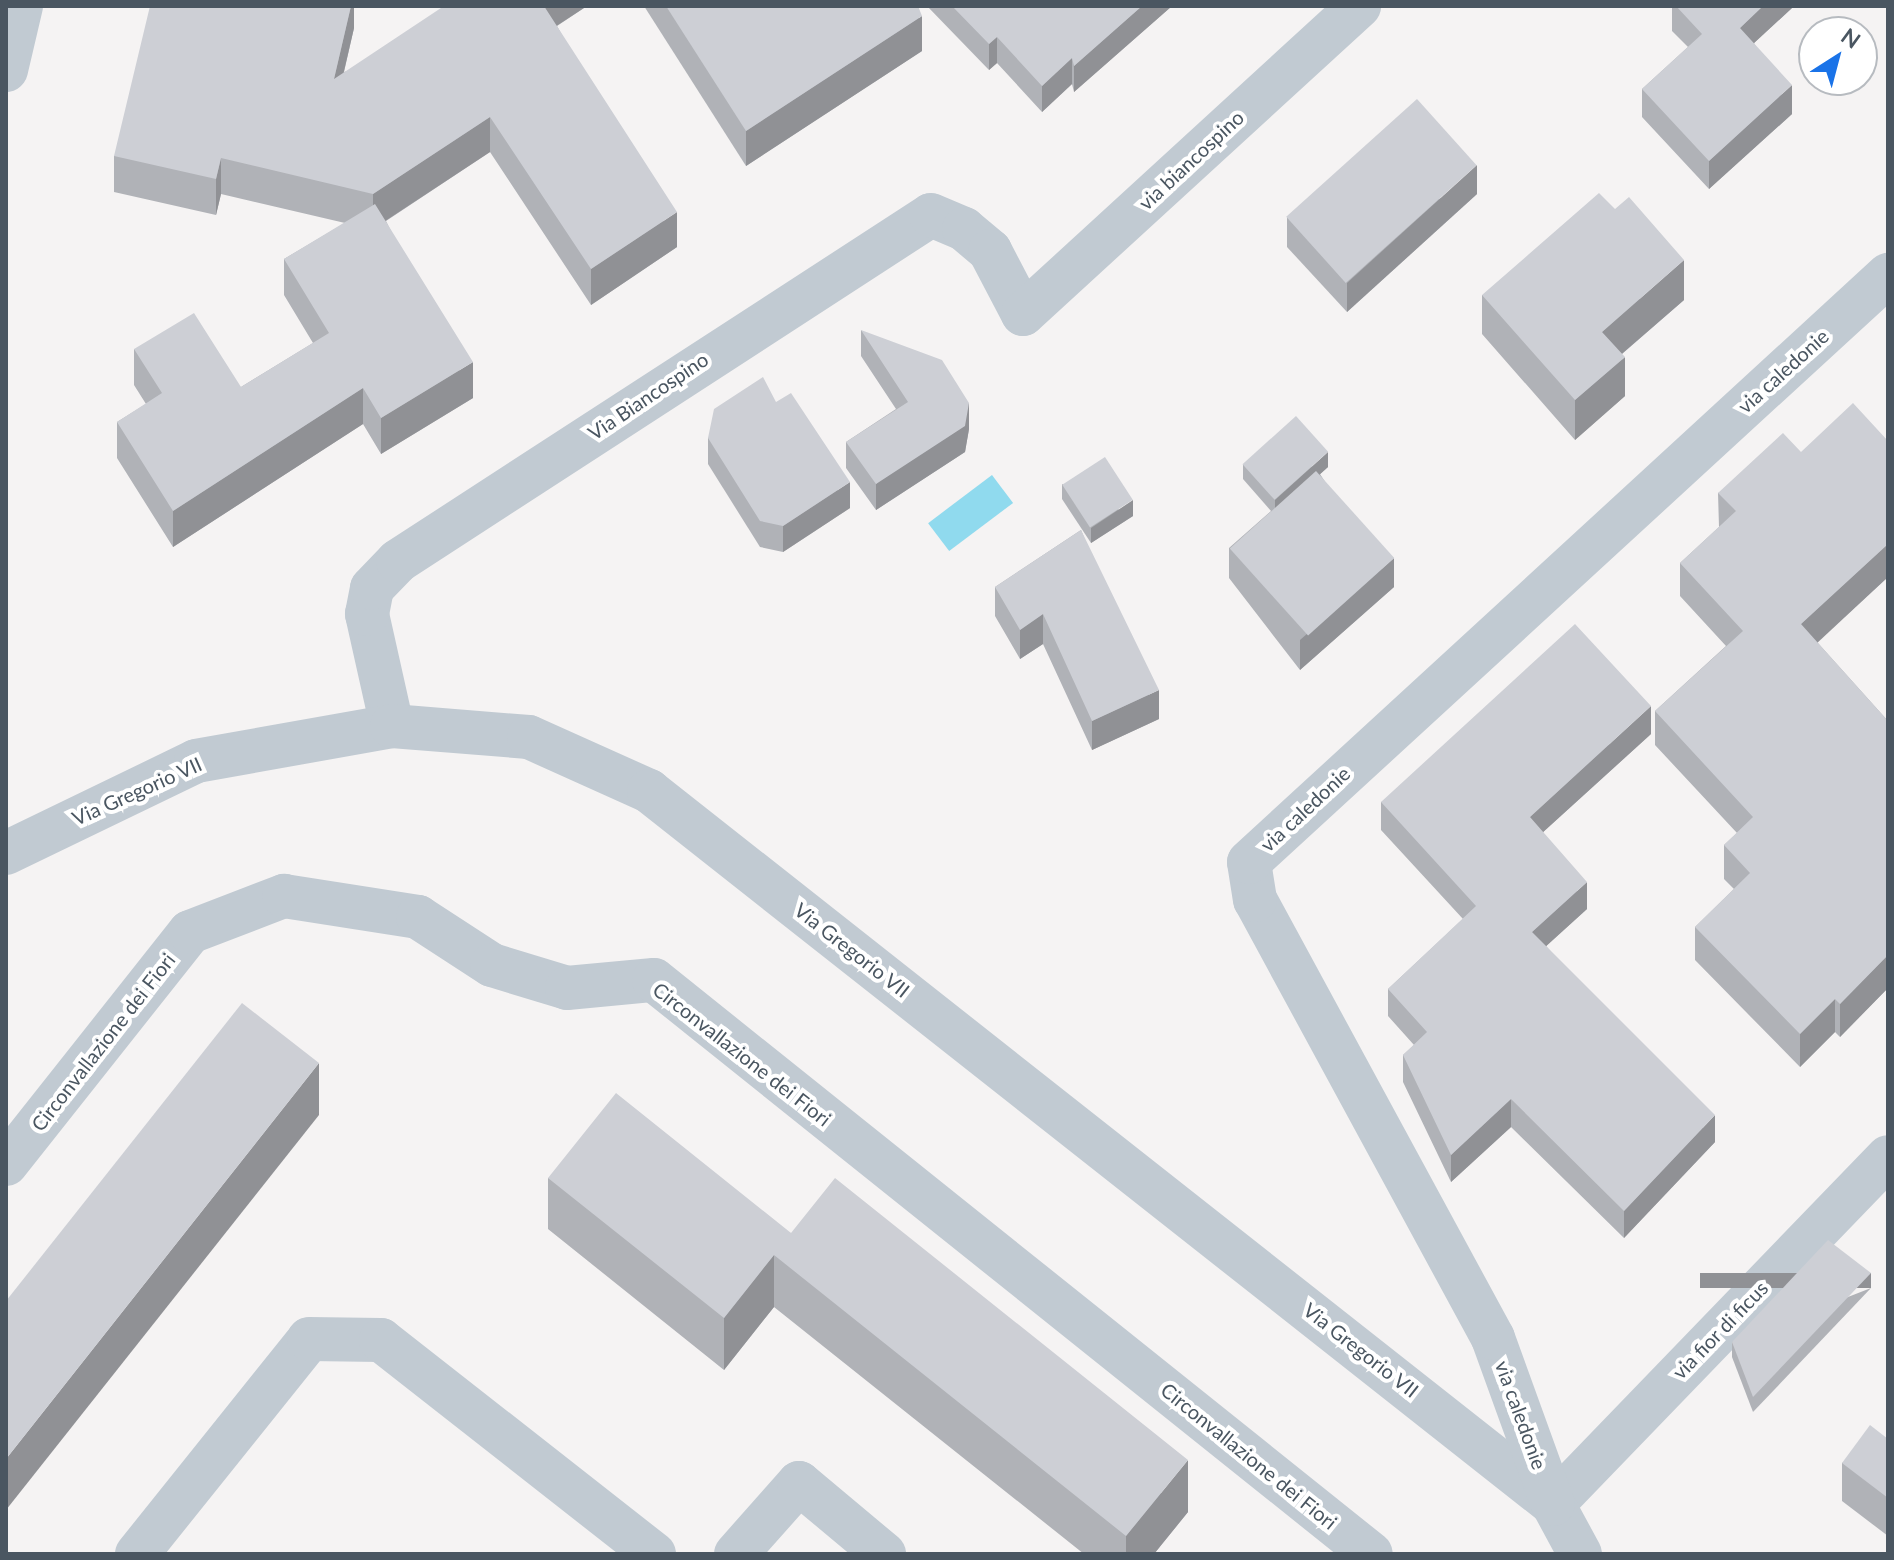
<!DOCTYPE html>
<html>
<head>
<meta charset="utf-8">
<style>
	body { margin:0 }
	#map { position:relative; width:1894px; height:1560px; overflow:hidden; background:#f5f3f3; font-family:Lato,sans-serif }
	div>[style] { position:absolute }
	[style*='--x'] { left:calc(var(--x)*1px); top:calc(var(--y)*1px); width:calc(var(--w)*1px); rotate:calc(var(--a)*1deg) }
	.water>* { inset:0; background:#90daee; transform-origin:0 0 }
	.minor>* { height:44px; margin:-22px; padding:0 22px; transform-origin:22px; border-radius:22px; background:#c1cad2 }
	.wall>* { inset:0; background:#b0b2b7 }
	.shaded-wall>* { inset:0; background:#909195; transform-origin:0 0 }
	.building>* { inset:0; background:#cdcfd5; transform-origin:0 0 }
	span { translate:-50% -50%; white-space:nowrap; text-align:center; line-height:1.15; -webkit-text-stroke:8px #fff; paint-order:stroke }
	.street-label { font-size:20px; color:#4a5661 }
	.frame { position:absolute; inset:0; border:8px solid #4a5661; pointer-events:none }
	.north { position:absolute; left:1798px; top:16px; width:80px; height:80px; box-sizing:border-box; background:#fff; border:2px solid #b7bbc0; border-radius:50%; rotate:36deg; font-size:22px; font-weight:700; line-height:32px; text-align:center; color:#4a5661 }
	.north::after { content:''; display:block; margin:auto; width:28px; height:36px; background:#1a73e8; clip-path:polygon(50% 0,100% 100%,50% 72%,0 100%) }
</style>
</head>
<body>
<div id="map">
	<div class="water">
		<i style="left:992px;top:475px;width:35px;height:80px;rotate:53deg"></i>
	</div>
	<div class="minor">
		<i style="--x:6;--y:70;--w:66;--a:-76.8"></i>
		<i style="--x:392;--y:726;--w:115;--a:-102.6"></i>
		<i style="--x:367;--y:614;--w:26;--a:-79"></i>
		<i style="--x:372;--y:588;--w:37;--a:-46"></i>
		<i style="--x:398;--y:561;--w:635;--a:-32.99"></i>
		<i style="--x:931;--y:215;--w:36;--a:23"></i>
		<i style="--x:964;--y:229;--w:34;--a:40"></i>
		<i style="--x:990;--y:251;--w:71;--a:62.4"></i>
		<i style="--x:1023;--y:314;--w:456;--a:-42.5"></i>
		<i style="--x:6;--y:853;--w:211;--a:-25.8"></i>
		<i style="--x:196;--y:761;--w:199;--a:-10.1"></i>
		<i style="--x:392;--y:726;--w:137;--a:4.6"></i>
		<i style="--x:529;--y:737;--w:132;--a:24.2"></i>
		<i style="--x:649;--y:791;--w:1151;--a:38.26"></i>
		<i style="--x:6;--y:1164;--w:296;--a:-51.6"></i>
		<i style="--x:190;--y:932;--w:101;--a:-21"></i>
		<i style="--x:284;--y:896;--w:136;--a:8.9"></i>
		<i style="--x:418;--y:917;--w:88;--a:33"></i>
		<i style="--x:492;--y:965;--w:78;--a:17"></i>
		<i style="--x:567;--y:988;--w:87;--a:-5.3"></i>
		<i style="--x:654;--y:980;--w:918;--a:38.68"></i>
		<i style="--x:1553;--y:1504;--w:482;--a:-46"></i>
		<i style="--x:137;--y:1554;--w:275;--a:-51.3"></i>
		<i style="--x:309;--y:1339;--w:72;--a:0.8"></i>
		<i style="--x:381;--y:1340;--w:347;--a:38.1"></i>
		<i style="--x:736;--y:1554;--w:95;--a:-48.4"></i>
		<i style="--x:799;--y:1483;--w:111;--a:39.9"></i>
		<i style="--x:1580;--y:1554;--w:57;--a:-118.4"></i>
		<i style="--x:1553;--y:1504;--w:177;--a:-109.9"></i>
		<i style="--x:1493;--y:1338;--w:498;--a:-118.5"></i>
		<i style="--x:1255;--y:900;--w:38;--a:-99"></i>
		<i style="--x:1249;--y:862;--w:868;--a:-42.57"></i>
	</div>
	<div class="wall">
		<i style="clip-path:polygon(354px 6px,354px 28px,344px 72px,587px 6px,557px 26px,677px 247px,591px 305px,490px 152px,386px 221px,473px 398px,381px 454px,363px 424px,173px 547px,117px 458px,117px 422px,146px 404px,134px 385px,134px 349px,241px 387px,313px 343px,284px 295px,284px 259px,345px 223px,221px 194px,216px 215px,114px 192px,114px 156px)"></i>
		<i style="clip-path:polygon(644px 6px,918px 6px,922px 51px,746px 166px)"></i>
		<i style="clip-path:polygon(927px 6px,1172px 6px,1074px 92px,1072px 84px,1042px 112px,997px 63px,989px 70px)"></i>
		<i style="clip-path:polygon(1672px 6px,1792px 6px,1792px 8px,1754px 43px,1792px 114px,1709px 189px,1642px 117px,1642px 89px,1688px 47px,1672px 31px)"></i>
		<i style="clip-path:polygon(1477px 194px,1347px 312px,1287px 247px,1287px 217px)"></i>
		<i style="clip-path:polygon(1482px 295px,1684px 300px,1622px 354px,1625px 396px,1575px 440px,1482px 334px)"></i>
		<i style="clip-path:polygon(861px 330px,969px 429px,965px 452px,876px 510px,846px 468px,846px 442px,896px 409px,861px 356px)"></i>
		<i style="clip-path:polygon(776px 402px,850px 508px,783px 552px,760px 547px,708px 464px,708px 438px)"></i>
		<i style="clip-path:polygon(1888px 441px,1888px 577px,1817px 642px,1888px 721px,1888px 988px,1840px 1037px,1835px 1032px,1800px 1067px,1695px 960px,1695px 927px,1734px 889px,1724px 879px,1724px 845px,1737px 833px,1655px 745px,1655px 711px,1726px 646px,1680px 596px,1680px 563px,1719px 527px,1718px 493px,1801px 452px)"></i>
		<i style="clip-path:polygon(1243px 464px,1328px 467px,1320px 474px,1394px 587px,1300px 670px,1229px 578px,1229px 548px,1271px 511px,1243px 479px)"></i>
		<i style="clip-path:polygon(1062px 484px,1133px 516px,1091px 543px,1062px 499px)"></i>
		<i style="clip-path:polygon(1081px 530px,1159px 719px,1092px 750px,1043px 644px,1020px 659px,995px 616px,995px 587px)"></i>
		<i style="clip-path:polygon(1651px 734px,1543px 832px,1587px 909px,1546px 946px,1715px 1142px,1624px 1238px,1511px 1127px,1451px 1182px,1403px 1082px,1403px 1055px,1414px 1045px,1388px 1016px,1388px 989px,1463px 919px,1381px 830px,1381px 802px)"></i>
		<i style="clip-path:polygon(548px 1178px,791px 1233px,1188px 1512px,1154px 1554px,1084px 1554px,774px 1307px,724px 1370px,548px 1229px)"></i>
		<i style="clip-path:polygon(1871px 1288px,1753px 1412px,1732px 1357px,1732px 1342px)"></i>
		<i style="clip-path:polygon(1888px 1439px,1888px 1536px,1842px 1501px,1842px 1463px)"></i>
	</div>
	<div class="shaded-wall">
		<i style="clip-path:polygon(351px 6px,354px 6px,354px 28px,334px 114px,334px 79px)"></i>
		<i style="clip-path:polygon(541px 6px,587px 6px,541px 36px)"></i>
		<i style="clip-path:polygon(1142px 6px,1172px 6px,1074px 92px,1074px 66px)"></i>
		<i style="clip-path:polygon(1763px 6px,1792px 6px,1792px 8px,1740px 56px,1740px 28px)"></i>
		<i style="clip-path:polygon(922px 16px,922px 51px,746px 166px,746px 131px)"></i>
		<i style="clip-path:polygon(997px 37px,997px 63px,989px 70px,989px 44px)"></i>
		<i style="clip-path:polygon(1072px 58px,1072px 84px,1042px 112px,1042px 86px)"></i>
		<i style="clip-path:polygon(1792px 85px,1792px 114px,1709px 189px,1709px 161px)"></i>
		<i style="clip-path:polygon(490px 117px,490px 152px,373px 229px,373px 194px)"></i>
		<i style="clip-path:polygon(221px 158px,221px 194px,216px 215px,216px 179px)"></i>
		<i style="clip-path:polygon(1477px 165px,1477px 194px,1347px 312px,1347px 283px)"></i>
		<i style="clip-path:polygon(677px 212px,677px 247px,591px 305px,591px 269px)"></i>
		<i style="clip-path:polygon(1684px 260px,1684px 300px,1602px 371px,1602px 332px)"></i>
		<i style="clip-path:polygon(1625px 357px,1625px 396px,1575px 440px,1575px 400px)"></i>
		<i style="clip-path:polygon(473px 362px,473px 398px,381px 454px,381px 418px)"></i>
		<i style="clip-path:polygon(363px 388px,363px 424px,173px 547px,173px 511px)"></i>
		<i style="clip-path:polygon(969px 403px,969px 429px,965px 452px,876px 510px,876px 484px)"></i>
		<i style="clip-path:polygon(1328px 452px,1328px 467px,1275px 515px,1275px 500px)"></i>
		<i style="clip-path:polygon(850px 482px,850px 508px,783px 552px,783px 526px)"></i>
		<i style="clip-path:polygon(1133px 500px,1133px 516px,1091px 543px,1091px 528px)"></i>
		<i style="clip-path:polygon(1888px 544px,1888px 577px,1801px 658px,1801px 624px)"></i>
		<i style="clip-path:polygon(1394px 558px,1394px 587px,1300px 670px,1300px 640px)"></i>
		<i style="clip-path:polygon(1043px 614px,1043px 644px,1020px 659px,1020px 630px)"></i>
		<i style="clip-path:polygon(1159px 690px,1159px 719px,1092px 750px,1092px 721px)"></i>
		<i style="clip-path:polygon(1651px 706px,1651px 734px,1530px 844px,1530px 817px)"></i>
		<i style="clip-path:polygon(1587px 882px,1587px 909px,1532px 959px,1532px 932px)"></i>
		<i style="clip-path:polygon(1888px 955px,1888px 988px,1840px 1037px,1840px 1004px)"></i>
		<i style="clip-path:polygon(1835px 999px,1835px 1032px,1800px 1067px,1800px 1034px)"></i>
		<i style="clip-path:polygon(319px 1063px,319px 1115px,6px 1510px,6px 1459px)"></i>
		<i style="clip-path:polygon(1511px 1099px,1511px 1127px,1451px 1182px,1451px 1155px)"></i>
		<i style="clip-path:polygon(1715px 1115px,1715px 1142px,1624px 1238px,1624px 1211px)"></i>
		<i style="clip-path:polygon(774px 1255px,774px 1307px,724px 1370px,724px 1318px)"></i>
		<i style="left:1871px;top:1273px;width:15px;height:171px;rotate:90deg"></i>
		<i style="clip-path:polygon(1188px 1460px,1188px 1512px,1154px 1554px,1126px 1554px,1126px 1536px)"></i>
	</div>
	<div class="building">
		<i style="clip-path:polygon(150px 6px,351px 6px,334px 79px,444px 6px,544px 6px,677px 212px,591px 269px,490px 117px,373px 194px,221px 158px,216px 179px,114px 156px)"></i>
		<i style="clip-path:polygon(666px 6px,918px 6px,922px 16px,746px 131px)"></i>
		<i style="clip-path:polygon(952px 6px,1142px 6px,1074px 66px,1072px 58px,1042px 86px,997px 37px,989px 44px)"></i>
		<i style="clip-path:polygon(1676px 6px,1763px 6px,1740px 28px,1792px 85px,1709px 161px,1642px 89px,1702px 34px)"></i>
		<i style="left:1417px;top:99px;width:89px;height:176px;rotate:48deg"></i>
		<i style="clip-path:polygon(1599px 193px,1615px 209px,1629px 197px,1684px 260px,1602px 332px,1625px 357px,1575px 400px,1482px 295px)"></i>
		<i style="clip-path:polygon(375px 204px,473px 362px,381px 418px,363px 388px,173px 511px,117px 422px,162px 393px,134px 349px,194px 313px,241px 387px,329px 333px,284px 259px)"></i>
		<i style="clip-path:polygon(861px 330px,942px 360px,969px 403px,965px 426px,876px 484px,846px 442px,908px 402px)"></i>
		<i style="clip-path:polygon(763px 377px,776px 402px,791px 393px,850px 482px,783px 526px,760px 521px,708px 438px,714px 409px)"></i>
		<i style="clip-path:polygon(1853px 403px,1888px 441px,1888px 544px,1801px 624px,1888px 721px,1888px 955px,1840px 1004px,1835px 999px,1800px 1034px,1695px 927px,1750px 873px,1724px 845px,1753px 817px,1655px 711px,1743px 631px,1680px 563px,1736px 511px,1718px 493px,1783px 433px,1801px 452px)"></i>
		<i style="left:1296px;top:416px;width:48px;height:72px;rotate:48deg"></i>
		<i style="left:1105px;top:457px;width:51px;height:51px;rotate:57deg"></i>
		<i style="left:1316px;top:471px;width:117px;height:116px;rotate:48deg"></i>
		<i style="clip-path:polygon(1081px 530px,1159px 690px,1092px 721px,1043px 614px,1020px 630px,995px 587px)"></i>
		<i style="clip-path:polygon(1575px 624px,1651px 706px,1530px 817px,1587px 882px,1532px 932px,1715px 1115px,1624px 1211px,1511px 1099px,1451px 1155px,1403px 1055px,1427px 1032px,1388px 989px,1476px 906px,1381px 802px)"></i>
		<i style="clip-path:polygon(242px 1003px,319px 1063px,6px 1459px,6px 1301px)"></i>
		<i style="clip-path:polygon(616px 1093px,791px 1233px,835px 1178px,1188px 1460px,1126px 1536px,774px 1255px,724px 1318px,548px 1178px)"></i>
		<i style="clip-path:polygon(1828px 1240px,1871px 1273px,1753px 1397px,1732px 1342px)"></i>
		<i style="clip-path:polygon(1870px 1425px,1888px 1439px,1888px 1498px,1842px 1463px)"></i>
	</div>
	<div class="street-label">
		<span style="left:1191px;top:160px;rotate:-43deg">via biancospino</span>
		<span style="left:1783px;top:371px;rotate:-42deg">via caledonie</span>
		<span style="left:648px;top:396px;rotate:-34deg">Via Biancospino</span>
		<span style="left:137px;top:791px;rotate:-24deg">Via Gregorio VII</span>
		<span style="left:1305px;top:809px;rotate:-43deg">via caledonie</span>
		<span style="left:852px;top:950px;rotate:38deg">Via Gregorio VII</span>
		<span style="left:103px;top:1042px;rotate:-52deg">Circonvallazione dei Fiori</span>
		<span style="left:742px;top:1054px;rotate:38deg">Circonvallazione dei Fiori</span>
		<span style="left:1720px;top:1330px;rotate:-46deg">via fior di ficus</span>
		<span style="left:1361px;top:1350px;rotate:38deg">Via Gregorio VII</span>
		<span style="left:1521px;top:1415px;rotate:70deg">via caledonie</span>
		<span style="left:1249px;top:1456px;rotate:39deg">Circonvallazione dei Fiori</span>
	</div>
	<div class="frame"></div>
	<div class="north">N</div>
</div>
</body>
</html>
